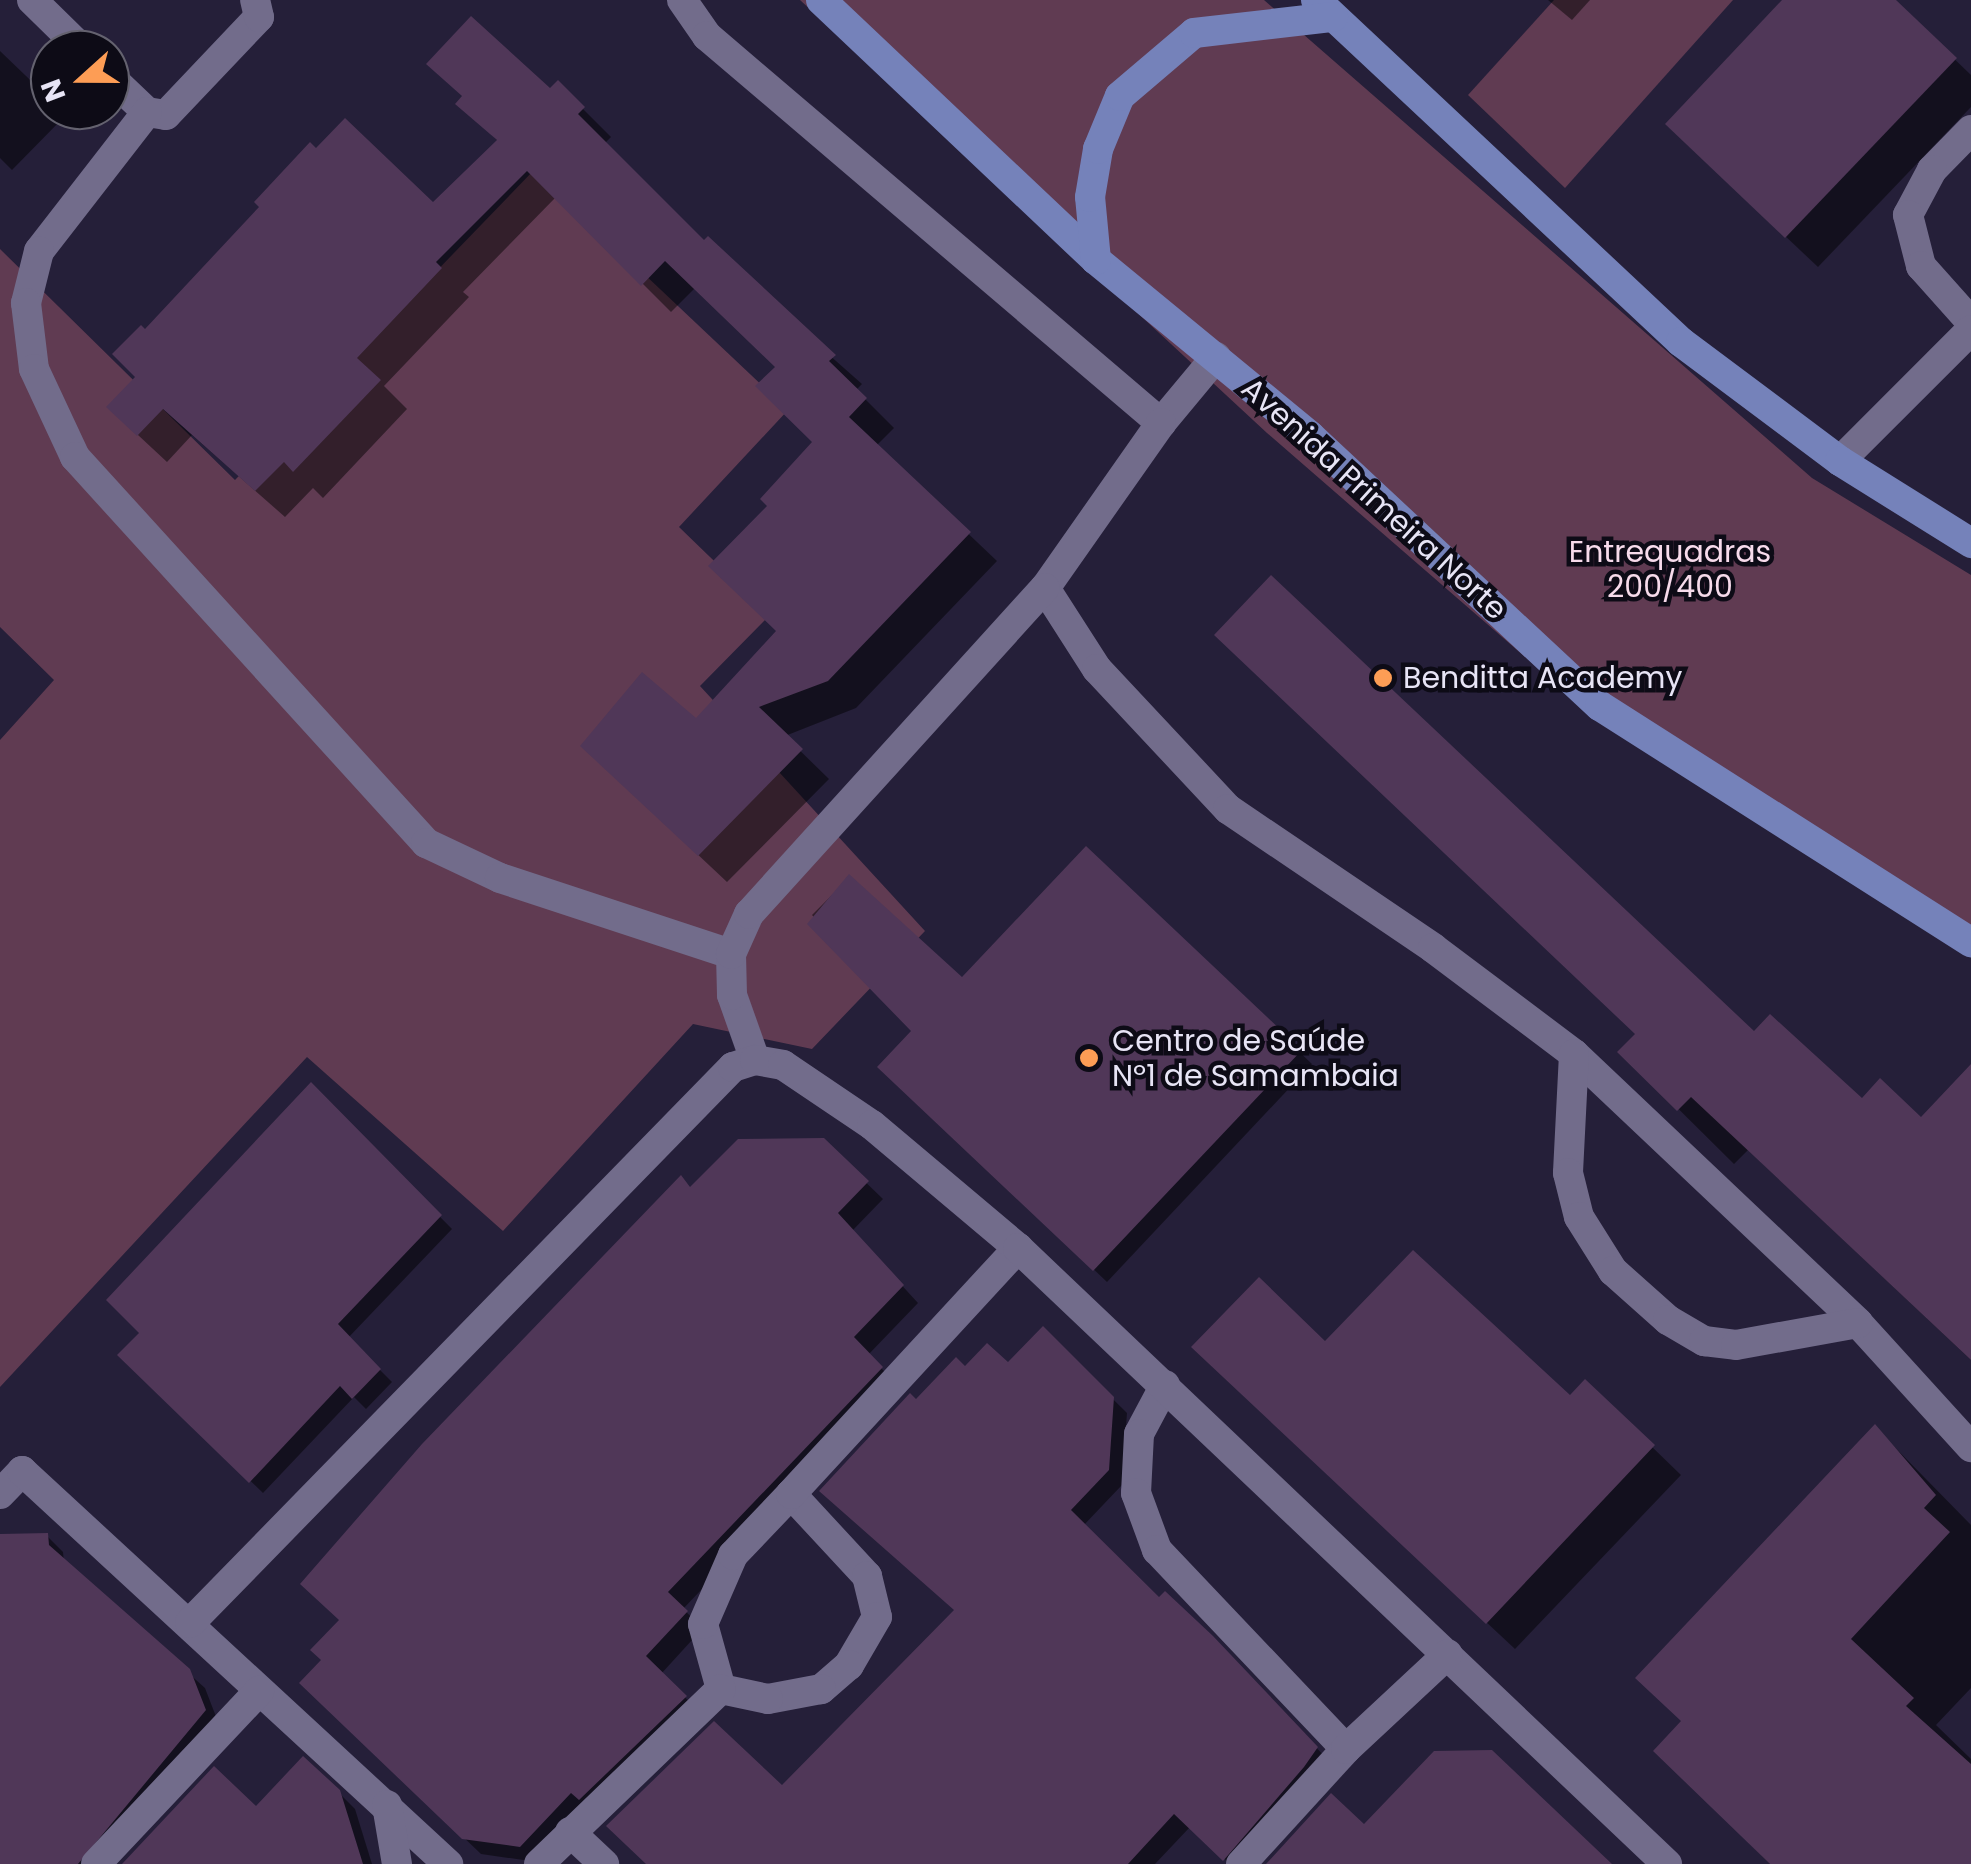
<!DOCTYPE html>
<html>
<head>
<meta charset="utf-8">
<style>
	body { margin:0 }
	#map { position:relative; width:1971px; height:1864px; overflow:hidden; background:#251f39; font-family:Poppins,sans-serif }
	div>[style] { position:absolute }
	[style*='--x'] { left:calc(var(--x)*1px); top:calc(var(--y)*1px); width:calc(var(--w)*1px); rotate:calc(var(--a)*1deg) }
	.green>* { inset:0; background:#603b52 }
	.shadow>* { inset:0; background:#0007 }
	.building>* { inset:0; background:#503758 }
	.minor>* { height:30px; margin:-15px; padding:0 15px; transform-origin:15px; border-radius:15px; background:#726c8b }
	.major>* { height:30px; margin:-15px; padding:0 15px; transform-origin:15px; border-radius:15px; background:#7582ba }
	.dots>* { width:28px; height:28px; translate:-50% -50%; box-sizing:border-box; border:5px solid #0d0b16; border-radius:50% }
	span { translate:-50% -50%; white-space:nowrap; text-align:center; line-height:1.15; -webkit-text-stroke:9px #0d0b16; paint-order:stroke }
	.street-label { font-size:30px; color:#e7e4f5 }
	.park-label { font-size:30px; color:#f7dbeb }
	.poi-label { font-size:30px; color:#e7e4f5 }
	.left { translate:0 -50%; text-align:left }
	.north { position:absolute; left:30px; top:30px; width:100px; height:100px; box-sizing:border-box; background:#0d0b16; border:2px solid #64626f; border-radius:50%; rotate:249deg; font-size:28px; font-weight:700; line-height:40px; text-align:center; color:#e7e4f5 }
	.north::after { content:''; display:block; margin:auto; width:35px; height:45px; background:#fd9d55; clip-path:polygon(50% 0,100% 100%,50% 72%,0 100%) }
</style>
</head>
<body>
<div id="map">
	<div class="green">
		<i style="clip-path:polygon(800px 0,1264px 0,1812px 478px,1971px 575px,1971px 953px,1593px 716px,1267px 433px)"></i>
		<i style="clip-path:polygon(1554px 0,1733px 0,1565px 188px,1468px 95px)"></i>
		<i style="clip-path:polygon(534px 170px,788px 410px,679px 527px,770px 615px,700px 686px,925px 931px,812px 1049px,693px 1024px,503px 1231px,307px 1057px,0 1387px,0 740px,54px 680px,0 627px,0 249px,235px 480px)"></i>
	</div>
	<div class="shadow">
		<i style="clip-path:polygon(1548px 0,1590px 0,1572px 20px)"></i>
		<i style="clip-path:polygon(1786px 0,1893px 0,1971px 75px,1971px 107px,1818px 267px,1699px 155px)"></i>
		<i style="clip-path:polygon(0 51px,50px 99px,50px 110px,66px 115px,12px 170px,0 158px)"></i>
		<i style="clip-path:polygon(558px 84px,611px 137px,604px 144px,704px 244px,862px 384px,856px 390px,894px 428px,876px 446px,997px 561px,856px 708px,785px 736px,829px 779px,727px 882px,611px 773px,696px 721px,779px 632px,770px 506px,815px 442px,778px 367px,695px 288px,671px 312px,556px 197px,463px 292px,469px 297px,384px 386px,407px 409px,323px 498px,313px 488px,285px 517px,192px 435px,167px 462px,138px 435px,146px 332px,433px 205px,499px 142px,459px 103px,550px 92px)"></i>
		<i style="clip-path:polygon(1086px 849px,1312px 1064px,1107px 1282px,881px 1067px,914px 1031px,812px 915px,849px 878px,962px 980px)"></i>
		<i style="clip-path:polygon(1754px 1034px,1862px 1101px,1921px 1120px,1971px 1084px,1971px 1360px,1748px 1150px,1734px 1164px,1621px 1052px)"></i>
		<i style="clip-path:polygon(311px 1086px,452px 1229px,348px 1338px,392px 1382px,366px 1409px,354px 1397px,263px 1493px,120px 1355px,142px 1333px)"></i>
		<i style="clip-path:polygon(823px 1141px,883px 1199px,852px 1231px,918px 1303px,868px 1355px,897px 1384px,683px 1609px,703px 1628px,661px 1674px,701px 1713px,537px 1862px,481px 1854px,302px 1683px,323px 1660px,342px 1621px,691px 1189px)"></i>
		<i style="clip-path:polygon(1043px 1330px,1127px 1413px,1122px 1485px,1083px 1526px,1159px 1600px,1211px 1638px,1331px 1763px,1230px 1864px,1190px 1827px,1155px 1864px,649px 1864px,782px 1789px,957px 1610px,916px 1403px,965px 1370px,1008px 1366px)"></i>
		<i style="clip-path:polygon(1325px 1345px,1570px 1398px,1585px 1382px,1681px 1475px,1515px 1649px,1222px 1375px)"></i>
		<i style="clip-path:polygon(1875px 1427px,1971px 1525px,1971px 1688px,1936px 1725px,1971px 1759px,1971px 1864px,1770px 1864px,1656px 1751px,1683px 1722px)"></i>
		<i style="clip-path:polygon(47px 1536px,63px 1552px,64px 1562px,205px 1688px,220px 1727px,101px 1864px,0 1864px,0 1542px)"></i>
		<i style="clip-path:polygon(338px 1792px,355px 1809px,372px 1864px,125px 1864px,256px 1810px)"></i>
	</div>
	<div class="building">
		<i style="clip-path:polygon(1782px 0,1896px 0,1957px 58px,1785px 238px,1665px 124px)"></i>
		<i style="clip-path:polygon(471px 16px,550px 88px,558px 80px,585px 107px,578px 114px,704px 240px,708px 236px,836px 355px,829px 361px,867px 398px,849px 417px,971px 532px,828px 681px,759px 707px,803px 749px,698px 856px,580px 746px,642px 672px,696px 718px,776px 631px,708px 566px,767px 506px,760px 499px,812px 442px,755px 386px,775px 367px,665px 261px,641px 286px,527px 171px,436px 262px,442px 268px,357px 358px,381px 380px,293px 472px,284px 462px,255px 491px,163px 409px,137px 436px,106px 407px,135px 377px,112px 354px,141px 325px,145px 329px,259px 207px,254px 202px,310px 142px,316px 148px,345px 118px,433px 202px,497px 140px,455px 104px,462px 96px,426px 64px)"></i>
		<i style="clip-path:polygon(1271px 575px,1754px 1031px,1770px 1014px,1862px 1098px,1880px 1078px,1921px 1117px,1971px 1064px,1971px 1360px,1691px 1097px,1677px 1111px,1617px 1052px,1635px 1034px,1214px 635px)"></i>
		<i style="clip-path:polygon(1086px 846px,1302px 1050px,1093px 1271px,877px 1067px,911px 1031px,807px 924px,849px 874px,962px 977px)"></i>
		<i style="clip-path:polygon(311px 1082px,442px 1215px,338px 1324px,381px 1369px,352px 1399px,340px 1386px,249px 1483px,117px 1355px,139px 1333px,106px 1300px)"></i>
		<i style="clip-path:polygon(824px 1138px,869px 1181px,838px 1213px,904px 1285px,854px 1337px,883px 1367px,668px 1592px,688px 1611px,646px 1656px,687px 1696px,579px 1800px,571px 1793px,520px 1847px,462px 1839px,299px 1683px,321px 1660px,310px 1650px,339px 1620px,300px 1584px,422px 1444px,681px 1175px,690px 1187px,738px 1139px)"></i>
		<i style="clip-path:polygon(1413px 1250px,1570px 1395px,1585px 1379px,1655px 1445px,1486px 1624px,1191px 1347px,1259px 1277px,1325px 1341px)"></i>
		<i style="clip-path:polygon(1043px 1326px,1114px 1397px,1109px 1470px,1071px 1510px,1159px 1597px,1165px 1591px,1213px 1636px,1318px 1747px,1304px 1767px,1223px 1861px,1174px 1814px,1128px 1864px,646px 1864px,606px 1826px,714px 1721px,782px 1785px,954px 1610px,819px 1491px,910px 1393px,916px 1399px,956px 1357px,965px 1366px,987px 1343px,1008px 1362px)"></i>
		<i style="clip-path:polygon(1875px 1424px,1936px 1495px,1924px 1508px,1950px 1532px,1851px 1639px,1914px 1698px,1906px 1706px,1971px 1764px,1971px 1864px,1770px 1864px,1653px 1751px,1681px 1721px,1635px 1678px)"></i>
		<i style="clip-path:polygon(48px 1533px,49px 1545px,190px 1669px,206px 1710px,78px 1864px,0 1864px,0 1534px)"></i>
		<i style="clip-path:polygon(1492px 1750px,1612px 1864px,1266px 1864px,1331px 1793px,1364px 1824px,1434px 1751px)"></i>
		<i style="clip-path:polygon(303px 1756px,340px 1790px,363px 1864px,122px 1864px,214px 1766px,256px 1806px)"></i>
	</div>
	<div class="minor">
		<i style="--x:32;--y:0;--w:71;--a:44.4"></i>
		<i style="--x:682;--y:0;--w:44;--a:55.2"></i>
		<i style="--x:707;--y:36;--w:597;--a:40.45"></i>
		<i style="--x:110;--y:77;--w:51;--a:43.4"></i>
		<i style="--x:147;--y:112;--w:19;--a:9"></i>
		<i style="--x:166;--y:115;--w:135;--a:-46.5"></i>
		<i style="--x:259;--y:17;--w:17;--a:-103"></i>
		<i style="--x:147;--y:112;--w:176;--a:127.8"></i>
		<i style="--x:39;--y:251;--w:54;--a:104"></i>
		<i style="--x:26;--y:303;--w:66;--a:83.1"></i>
		<i style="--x:34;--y:369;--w:97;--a:65"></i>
		<i style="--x:75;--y:457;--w:522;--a:47.72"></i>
		<i style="--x:426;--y:843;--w:82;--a:25.3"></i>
		<i style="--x:500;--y:878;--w:243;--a:18.2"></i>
		<i style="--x:1971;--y:130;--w:56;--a:134.3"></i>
		<i style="--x:1932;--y:170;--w:51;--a:118.1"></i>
		<i style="--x:1908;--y:215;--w:53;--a:75.7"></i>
		<i style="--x:1921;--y:266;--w:75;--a:48.2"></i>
		<i style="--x:1216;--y:357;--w:86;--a:129.8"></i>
		<i style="--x:1161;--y:423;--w:202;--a:125.1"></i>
		<i style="--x:1045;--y:588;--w:96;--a:57.3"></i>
		<i style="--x:1097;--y:669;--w:192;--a:46.9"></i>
		<i style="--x:1228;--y:809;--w:248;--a:34.1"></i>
		<i style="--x:1433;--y:948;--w:176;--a:36.9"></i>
		<i style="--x:1574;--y:1054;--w:391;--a:43.4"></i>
		<i style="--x:1858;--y:1323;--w:168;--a:47.7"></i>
		<i style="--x:1840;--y:461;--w:185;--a:-45"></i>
		<i style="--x:1574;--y:1054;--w:119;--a:92.9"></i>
		<i style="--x:1568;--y:1173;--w:45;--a:76"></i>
		<i style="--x:1579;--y:1217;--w:64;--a:57.8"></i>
		<i style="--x:1613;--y:1271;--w:74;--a:41.7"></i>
		<i style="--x:1668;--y:1320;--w:42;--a:30.3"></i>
		<i style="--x:1704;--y:1341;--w:32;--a:7"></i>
		<i style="--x:1736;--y:1345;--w:124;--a:-10.2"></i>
		<i style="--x:755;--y:1060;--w:69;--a:-109.5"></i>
		<i style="--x:732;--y:995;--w:41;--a:-91.4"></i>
		<i style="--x:731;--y:954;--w:44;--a:-65.8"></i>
		<i style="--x:749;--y:914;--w:440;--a:-47.8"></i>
		<i style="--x:1165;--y:1385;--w:55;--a:118"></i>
		<i style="--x:1139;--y:1434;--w:59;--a:92.9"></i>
		<i style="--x:1136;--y:1493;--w:61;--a:69.8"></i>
		<i style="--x:1157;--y:1550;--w:274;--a:46.5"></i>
		<i style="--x:0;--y:1494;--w:32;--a:-46"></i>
		<i style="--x:22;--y:1471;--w:580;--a:42.69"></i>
		<i style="--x:791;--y:1494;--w:112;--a:47.2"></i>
		<i style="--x:867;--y:1576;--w:42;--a:76.3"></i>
		<i style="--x:877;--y:1617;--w:56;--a:120.3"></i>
		<i style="--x:849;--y:1665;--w:37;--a:139"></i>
		<i style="--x:821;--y:1689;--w:54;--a:169.3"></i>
		<i style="--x:768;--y:1699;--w:48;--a:-168"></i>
		<i style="--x:721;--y:1689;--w:67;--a:-105.5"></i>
		<i style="--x:703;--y:1624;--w:75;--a:-66.5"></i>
		<i style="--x:733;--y:1555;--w:84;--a:-46.4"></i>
		<i style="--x:791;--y:1494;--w:335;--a:-47.3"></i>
		<i style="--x:190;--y:1623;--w:777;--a:-45.68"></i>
		<i style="--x:733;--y:1067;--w:23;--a:-18"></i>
		<i style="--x:755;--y:1060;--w:28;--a:10"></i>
		<i style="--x:783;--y:1065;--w:107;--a:34"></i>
		<i style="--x:872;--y:1125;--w:191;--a:40.1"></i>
		<i style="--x:1018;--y:1248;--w:895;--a:43.51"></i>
		<i style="--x:387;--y:1805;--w:60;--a:80.4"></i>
		<i style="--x:570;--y:1832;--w:47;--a:43.3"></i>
		<i style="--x:96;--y:1864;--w:238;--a:-46.7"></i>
		<i style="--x:539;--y:1864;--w:252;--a:-43.9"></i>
		<i style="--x:1241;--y:1864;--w:156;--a:-47.6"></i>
		<i style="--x:1346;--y:1749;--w:139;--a:-43"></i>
	</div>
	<div class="major">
		<i style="--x:821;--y:0;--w:378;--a:43.4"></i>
		<i style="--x:1096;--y:260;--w:277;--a:39.4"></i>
		<i style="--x:1310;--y:436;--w:396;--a:43"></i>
		<i style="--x:1600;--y:706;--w:440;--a:32.5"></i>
		<i style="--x:1316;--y:0;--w:500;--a:43.14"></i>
		<i style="--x:1681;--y:342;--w:199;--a:36.8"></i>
		<i style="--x:1840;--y:461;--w:155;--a:32"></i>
		<i style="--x:1096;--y:260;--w:63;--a:-95.4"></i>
		<i style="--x:1090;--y:197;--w:49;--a:-80.5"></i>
		<i style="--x:1098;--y:149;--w:57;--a:-67.5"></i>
		<i style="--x:1120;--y:96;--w:97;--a:-40.4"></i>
		<i style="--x:1194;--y:33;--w:140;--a:-6.6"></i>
	</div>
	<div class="dots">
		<i style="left:1383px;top:678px;background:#fd9d55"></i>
		<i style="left:1089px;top:1058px;background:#fd9d55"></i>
	</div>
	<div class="street-label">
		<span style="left:1374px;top:499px;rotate:42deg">Avenida Primeira Norte</span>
	</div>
	<div class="park-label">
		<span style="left:1670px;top:569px">Entrequadras<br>200/400</span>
	</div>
	<div class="poi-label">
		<span class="left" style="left:1403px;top:678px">Benditta Academy</span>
		<span class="left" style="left:1112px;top:1058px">Centro de Saúde<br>Nº1 de Samambaia</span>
	</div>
	<div class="north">N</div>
</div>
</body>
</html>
